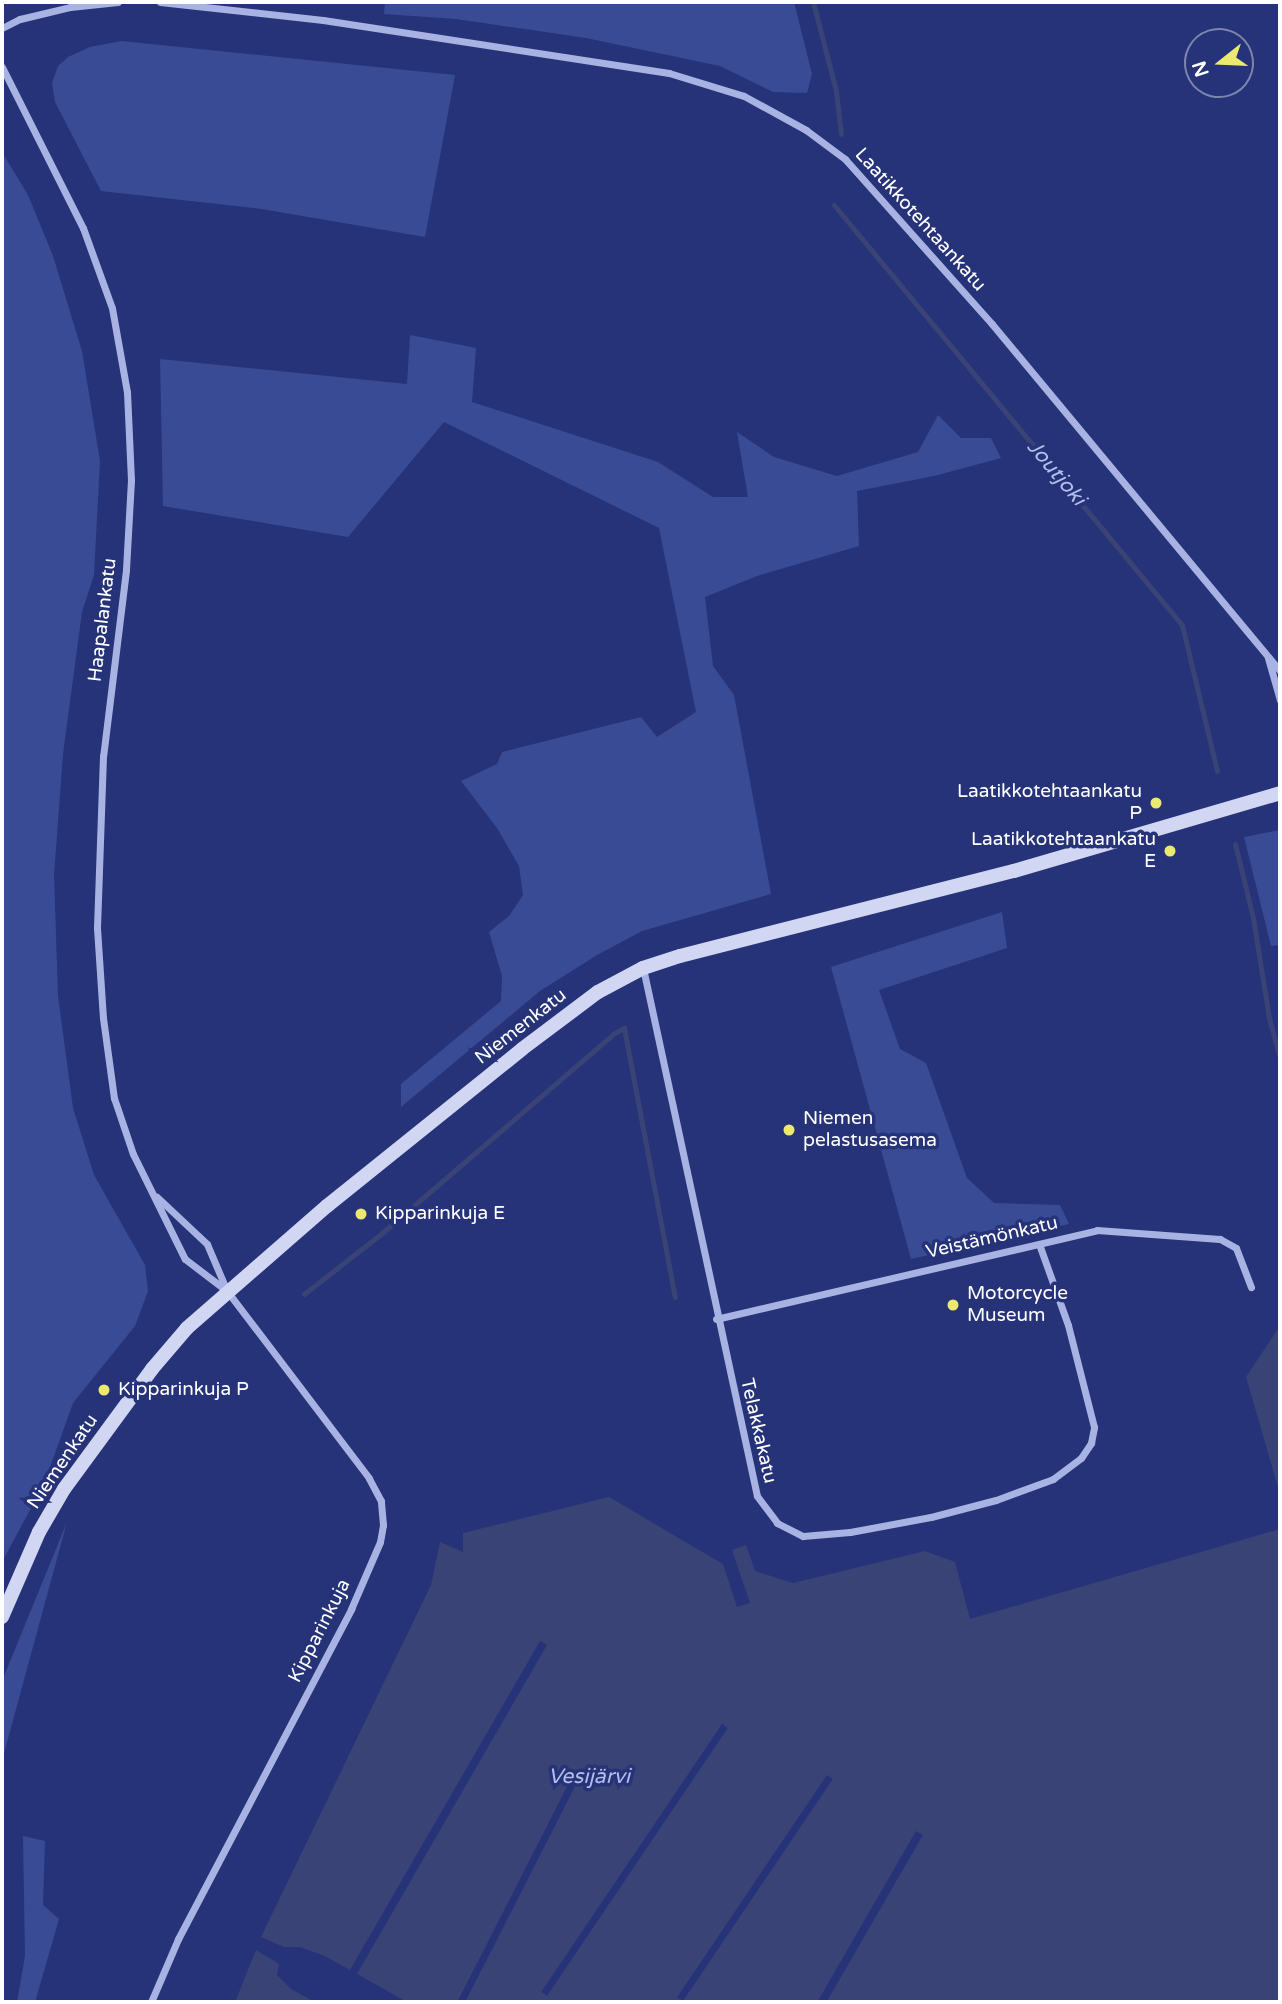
<!DOCTYPE html>
<html>
<head>
<meta charset="utf-8">
<style>
	body { margin:0 }
	#map { position:relative; width:1282px; height:2004px; overflow:hidden; background:#263378; font-family:"Varela Round",sans-serif }
	div>[style] { position:absolute }
	[style*='--x'] { left:calc(var(--x)*1px); top:calc(var(--y)*1px); width:calc(var(--w)*1px); rotate:calc(var(--a)*1deg) }
	.green>* { inset:0; background:#3a4b95 }
	.water>* { inset:0; background:#3a4376 }
	.pier>* { inset:0; background:#263378; transform-origin:0 0 }
	.stream>* { height:5px; margin:-2.5px; padding:0 2.5px; transform-origin:2.5px; border-radius:2.5px; background:#3a4376 }
	.street>* { height:7px; margin:-3.5px; padding:0 3.5px; transform-origin:3.5px; border-radius:3.5px; background:#a9b3e3 }
	.secondary>* { height:14px; margin:-7px; padding:0 7px; transform-origin:7px; border-radius:7px; background:#d1d6f3 }
	.dots>* { width:19px; height:19px; translate:-50% -50%; box-sizing:border-box; border:4px solid #263378; border-radius:50% }
	span { translate:-50% -50%; white-space:nowrap; text-align:center; line-height:1.15; -webkit-text-stroke:7px #263378; paint-order:stroke }
	.street-label { font-size:19px; color:#fff }
	.poi-label { font-size:19px; color:#fff }
	.right { translate:-100% -50%; text-align:right }
	.left { translate:0 -50%; text-align:left }
	.water-label { font-size:21px; color:#b4beeb; font-style:italic }
	.frame { position:absolute; inset:0; border:4px solid #fff; pointer-events:none }
	.north { position:absolute; left:1184px; top:28px; width:70px; height:70px; box-sizing:border-box; background:#263378; border:2px solid #7d85ae; border-radius:50%; rotate:252deg; font-size:19px; font-weight:700; line-height:28px; text-align:center; color:#fff }
	.north::after { content:''; display:block; margin:auto; width:24px; height:32px; background:#ebe96f; clip-path:polygon(50% 0,100% 100%,50% 72%,0 100%) }
</style>
</head>
<body>
<div id="map">
	<div class="green">
		<i style="clip-path:polygon(385px 2px,794px 2px,812px 74px,807px 93px,773px 92px,720px 66px,586px 38px,456px 19px,384px 14px)"></i>
		<i style="clip-path:polygon(121px 41px,455px 75px,425px 237px,262px 209px,101px 191px,55px 102px,52px 83px,58px 66px,68px 57px,90px 47px)"></i>
		<i style="clip-path:polygon(2px 152px,28px 195px,53px 256px,82px 351px,100px 461px,94px 575px,82px 612px,63px 754px,54px 875px,58px 996px,73px 1108px,94px 1175px,145px 1265px,148px 1291px,135px 1326px,73px 1403px,44px 1484px,2px 1562px)"></i>
		<i style="clip-path:polygon(410px 335px,476px 348px,472px 402px,658px 462px,713px 497px,748px 497px,737px 432px,774px 457px,837px 476px,918px 452px,938px 415px,961px 438px,991px 438px,1001px 458px,934px 476px,857px 491px,859px 546px,757px 576px,705px 597px,713px 666px,734px 695px,771px 894px,642px 931px,597px 955px,540px 991px,401px 1107px,401px 1084px,501px 1001px,502px 976px,489px 932px,509px 916px,523px 895px,519px 866px,497px 828px,461px 781px,497px 764px,502px 752px,641px 717px,657px 737px,696px 712px,659px 528px,444px 422px,348px 537px,163px 506px,160px 359px,407px 384px)"></i>
		<i style="clip-path:polygon(1280px 830px,1280px 945px,1271px 946px,1244px 837px)"></i>
		<i style="clip-path:polygon(1002px 912px,1007px 948px,879px 990px,900px 1049px,926px 1063px,967px 1178px,994px 1203px,1060px 1205px,1069px 1224px,911px 1259px,831px 967px)"></i>
		<i style="clip-path:polygon(67px 1522px,3px 1757px,2px 1909px,2px 1681px)"></i>
		<i style="clip-path:polygon(23px 1836px,45px 1841px,43px 1905px,59px 1919px,35px 2002px,17px 2002px,25px 1956px)"></i>
	</div>
	<div class="water">
		<i style="clip-path:polygon(1280px 1326px,1280px 1494px,1246px 1377px)"></i>
		<i style="clip-path:polygon(609px 1497px,723px 1564px,737px 1607px,750px 1603px,732px 1550px,746px 1545px,755px 1571px,793px 1583px,925px 1551px,955px 1562px,970px 1619px,1280px 1529px,1280px 2002px,407px 2002px,325px 1956px,300px 1947px,284px 1947px,261px 1937px,431px 1585px,440px 1542px,463px 1552px,463px 1533px)"></i>
		<i style="clip-path:polygon(256px 1950px,279px 1964px,277px 1975px,291px 1989px,315px 2002px,235px 2002px)"></i>
	</div>
	<div class="pier">
		<i style="left:540px;top:1641px;width:8px;height:380px;rotate:30deg"></i>
		<i style="left:722px;top:1724px;width:7px;height:323px;rotate:34deg"></i>
		<i style="left:574px;top:1773px;width:7px;height:261px;rotate:27deg"></i>
		<i style="left:827px;top:1775px;width:7px;height:268px;rotate:34deg"></i>
		<i style="left:916px;top:1831px;width:8px;height:202px;rotate:30deg"></i>
	</div>
	<div class="stream">
		<i style="--x:813;--y:2;--w:92;--a:75.5"></i>
		<i style="--x:836;--y:91;--w:43;--a:83.4"></i>
		<i style="--x:834;--y:205;--w:545;--a:50.36"></i>
		<i style="--x:1182;--y:625;--w:150;--a:76.5"></i>
		<i style="--x:1235;--y:844;--w:76;--a:76.3"></i>
		<i style="--x:1253;--y:918;--w:101;--a:80.9"></i>
		<i style="--x:1269;--y:1018;--w:41;--a:74.6"></i>
		<i style="--x:304;--y:1294;--w:99;--a:-38"></i>
		<i style="--x:382;--y:1233;--w:305;--a:-40.7"></i>
		<i style="--x:613;--y:1034;--w:13;--a:-29"></i>
		<i style="--x:624;--y:1028;--w:274;--a:79.3"></i>
	</div>
	<div class="street">
		<i style="--x:160;--y:2;--w:164;--a:6.3"></i>
		<i style="--x:323;--y:20;--w:350;--a:8.7"></i>
		<i style="--x:669;--y:73;--w:78;--a:17"></i>
		<i style="--x:744;--y:96;--w:71;--a:28.7"></i>
		<i style="--x:806;--y:130;--w:49;--a:36.6"></i>
		<i style="--x:845;--y:159;--w:221;--a:48.3"></i>
		<i style="--x:992;--y:324;--w:451;--a:50.3"></i>
		<i style="--x:2;--y:28;--w:20;--a:-27"></i>
		<i style="--x:20;--y:19;--w:51;--a:-13.5"></i>
		<i style="--x:70;--y:7;--w:48;--a:-5.9"></i>
		<i style="--x:2;--y:67;--w:180;--a:63.3"></i>
		<i style="--x:83;--y:228;--w:85;--a:70.1"></i>
		<i style="--x:112;--y:308;--w:85;--a:79.9"></i>
		<i style="--x:127;--y:392;--w:88;--a:87.4"></i>
		<i style="--x:131;--y:480;--w:90;--a:93.2"></i>
		<i style="--x:126;--y:570;--w:187;--a:97"></i>
		<i style="--x:103;--y:756;--w:172;--a:92"></i>
		<i style="--x:97;--y:928;--w:90;--a:86.2"></i>
		<i style="--x:103;--y:1018;--w:81;--a:82.2"></i>
		<i style="--x:114;--y:1098;--w:59;--a:71.3"></i>
		<i style="--x:133;--y:1154;--w:117;--a:63.7"></i>
		<i style="--x:185;--y:1259;--w:53;--a:37.3"></i>
		<i style="--x:1268;--y:658;--w:44;--a:74.1"></i>
		<i style="--x:643;--y:968;--w:540;--a:77.82"></i>
		<i style="--x:757;--y:1496;--w:34;--a:53"></i>
		<i style="--x:777;--y:1523;--w:29;--a:27"></i>
		<i style="--x:803;--y:1536;--w:47;--a:-4.9"></i>
		<i style="--x:850;--y:1532;--w:82;--a:-10.5"></i>
		<i style="--x:931;--y:1517;--w:67;--a:-14.7"></i>
		<i style="--x:996;--y:1500;--w:61;--a:-20.2"></i>
		<i style="--x:1053;--y:1479;--w:35;--a:-37"></i>
		<i style="--x:1081;--y:1458;--w:18;--a:-56"></i>
		<i style="--x:1091;--y:1443;--w:16;--a:-79"></i>
		<i style="--x:1094;--y:1427;--w:105;--a:-104.3"></i>
		<i style="--x:1068;--y:1325;--w:86;--a:-109.7"></i>
		<i style="--x:716;--y:1319;--w:391;--a:-13.1"></i>
		<i style="--x:1097;--y:1230;--w:123;--a:4.2"></i>
		<i style="--x:1220;--y:1239;--w:18;--a:29"></i>
		<i style="--x:1236;--y:1248;--w:42;--a:69"></i>
		<i style="--x:151;--y:2002;--w:69;--a:-66.8"></i>
		<i style="--x:178;--y:1939;--w:373;--a:-62.3"></i>
		<i style="--x:351;--y:1609;--w:73;--a:-66.6"></i>
		<i style="--x:380;--y:1542;--w:17;--a:-80"></i>
		<i style="--x:383;--y:1525;--w:24;--a:-95"></i>
		<i style="--x:381;--y:1501;--w:26;--a:-118"></i>
		<i style="--x:369;--y:1478;--w:235;--a:-127.2"></i>
		<i style="--x:227;--y:1291;--w:51;--a:-113.1"></i>
		<i style="--x:207;--y:1244;--w:69;--a:-136.8"></i>
	</div>
	<div class="secondary">
		<i style="--x:2;--y:1617;--w:93;--a:-66.5"></i>
		<i style="--x:39;--y:1532;--w:50;--a:-59.8"></i>
		<i style="--x:64;--y:1489;--w:149;--a:-53.7"></i>
		<i style="--x:152;--y:1369;--w:54;--a:-49.5"></i>
		<i style="--x:187;--y:1328;--w:186;--a:-41.1"></i>
		<i style="--x:327;--y:1206;--w:250;--a:-38.8"></i>
		<i style="--x:522;--y:1049;--w:95;--a:-36.9"></i>
		<i style="--x:598;--y:992;--w:51;--a:-28.1"></i>
		<i style="--x:643;--y:968;--w:39;--a:-18"></i>
		<i style="--x:680;--y:956;--w:345;--a:-14.3"></i>
		<i style="--x:1014;--y:871;--w:277;--a:-16.3"></i>
	</div>
	<div class="dots">
		<i style="left:1156px;top:803px;background:#ebe96f"></i>
		<i style="left:1170px;top:851px;background:#ebe96f"></i>
		<i style="left:789px;top:1130px;background:#ebe96f"></i>
		<i style="left:361px;top:1214px;background:#ebe96f"></i>
		<i style="left:953px;top:1305px;background:#ebe96f"></i>
		<i style="left:104px;top:1390px;background:#ebe96f"></i>
	</div>
	<div class="street-label">
		<span style="left:920px;top:220px;rotate:48deg">Laatikkotehtaankatu</span>
		<span style="left:103px;top:620px;rotate:-83deg">Haapalankatu</span>
		<span style="left:521px;top:1027px;rotate:-38deg">Niemenkatu</span>
		<span style="left:992px;top:1238px;rotate:-13deg">Veistämönkatu</span>
		<span style="left:758px;top:1431px;rotate:77deg">Telakkakatu</span>
		<span style="left:63px;top:1462px;rotate:-56deg">Niemenkatu</span>
		<span style="left:320px;top:1631px;rotate:-63deg">Kipparinkuja</span>
	</div>
	<div class="poi-label">
		<span class="right" style="left:1142px;top:803px">Laatikkotehtaankatu<br>P</span>
		<span class="right" style="left:1156px;top:851px">Laatikkotehtaankatu<br>E</span>
		<span class="left" style="left:803px;top:1130px">Niemen<br>pelastusasema</span>
		<span class="left" style="left:375px;top:1214px">Kipparinkuja E</span>
		<span class="left" style="left:967px;top:1305px">Motorcycle<br>Museum</span>
		<span class="left" style="left:118px;top:1390px">Kipparinkuja P</span>
	</div>
	<div class="water-label">
		<span style="left:1056px;top:473px;rotate:50deg">Joutjoki</span>
		<span style="left:589px;top:1777px">Vesijärvi</span>
	</div>
	<div class="frame"></div>
	<div class="north">N</div>
</div>
</body>
</html>
